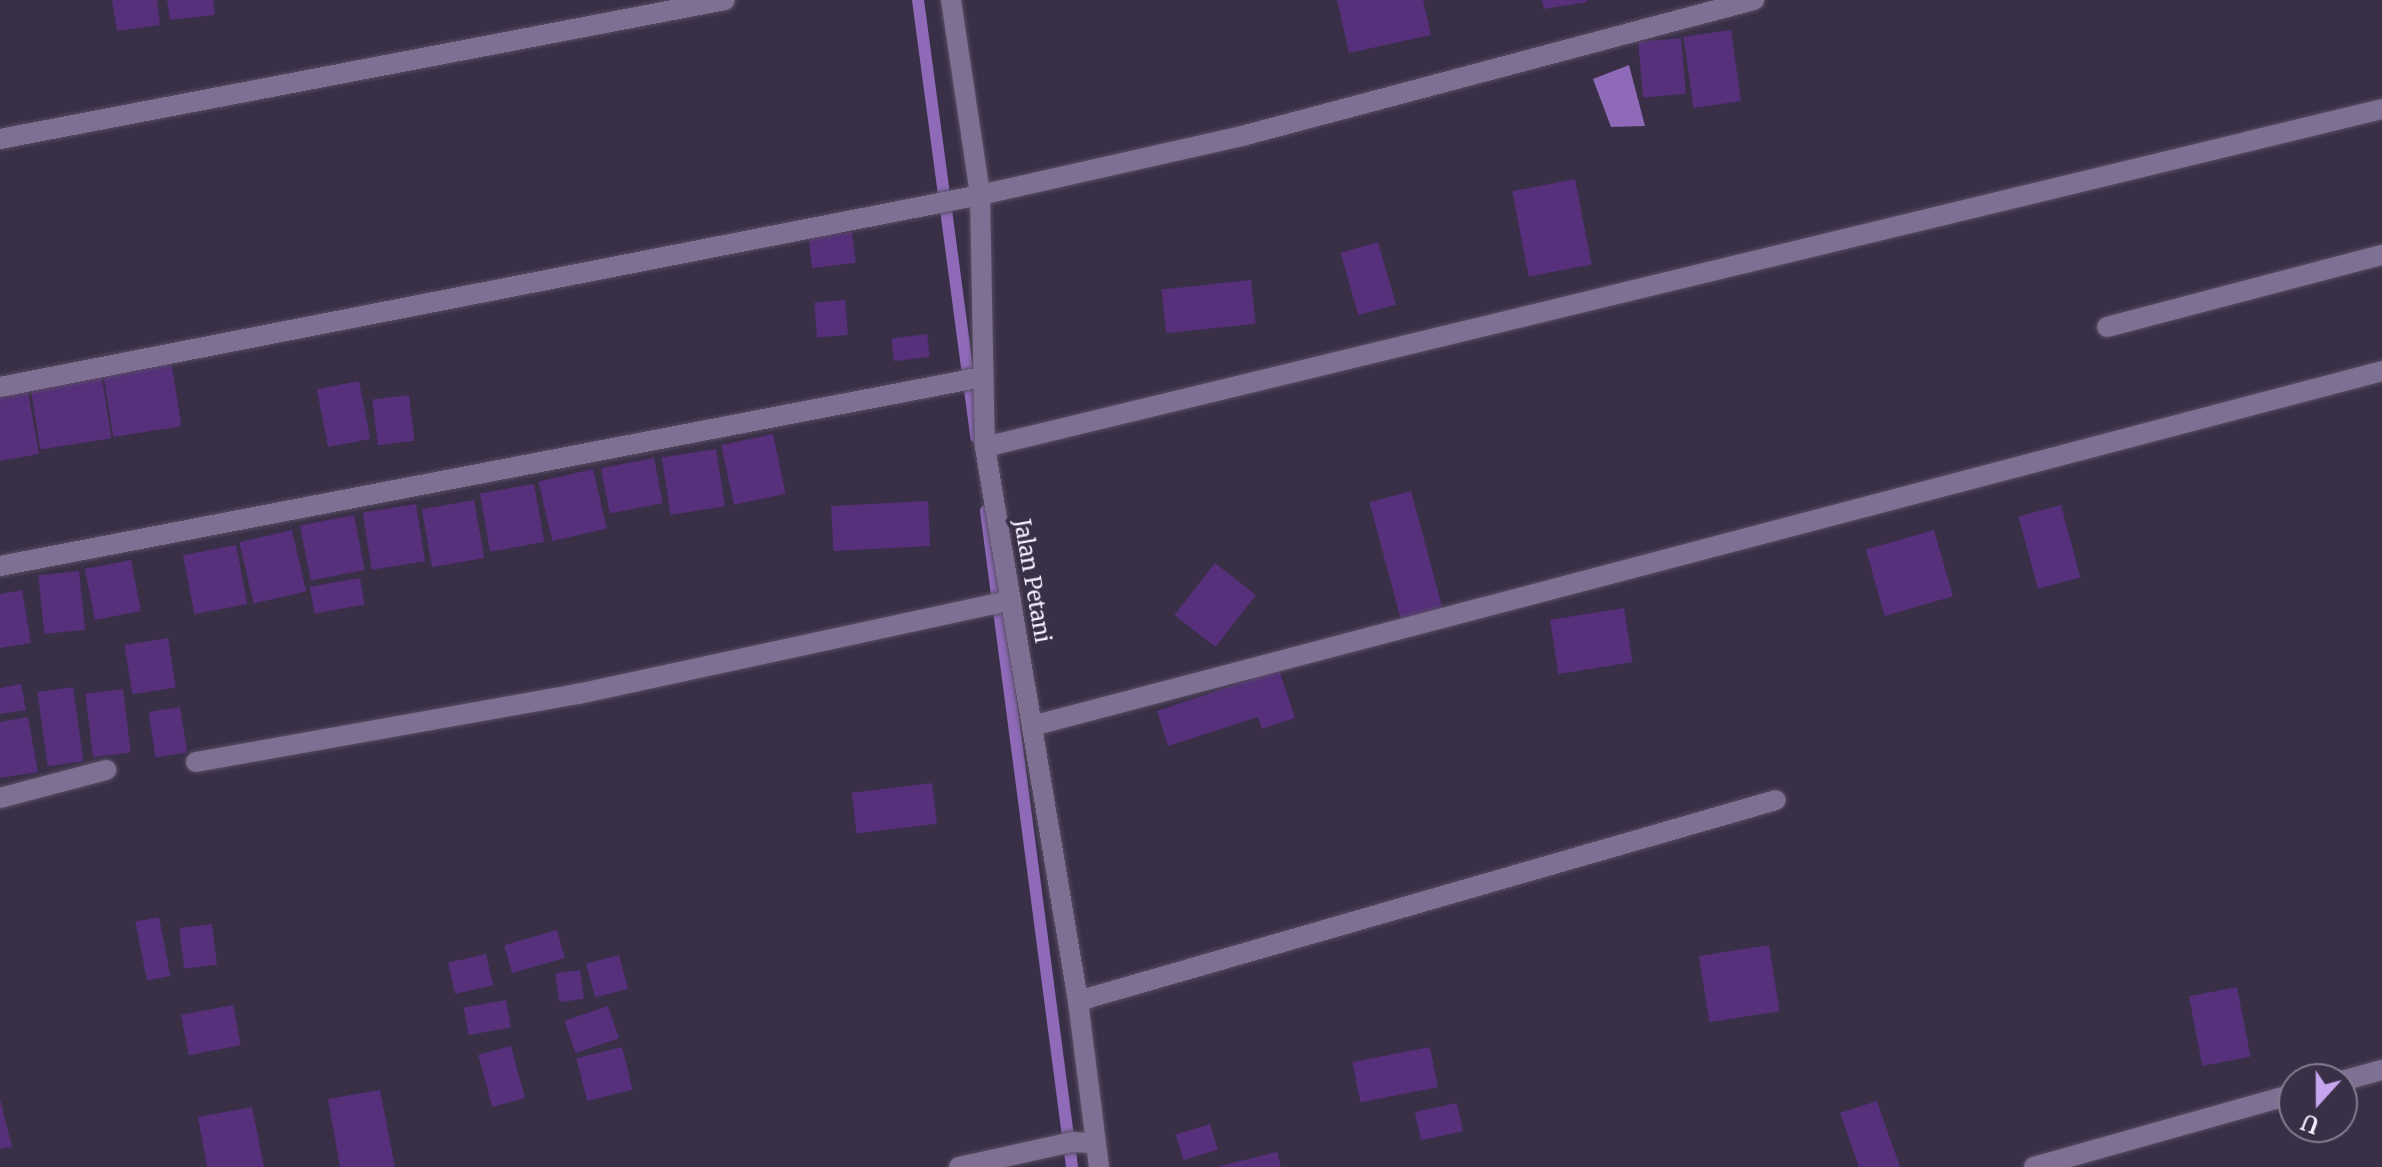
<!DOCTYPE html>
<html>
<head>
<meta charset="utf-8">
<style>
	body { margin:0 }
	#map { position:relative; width:2382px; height:1167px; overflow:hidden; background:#392f46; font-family:Merriweather,serif }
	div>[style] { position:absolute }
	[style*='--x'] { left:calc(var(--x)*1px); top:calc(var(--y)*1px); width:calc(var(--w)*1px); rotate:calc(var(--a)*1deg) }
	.water>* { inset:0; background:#8f6ab9 }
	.stream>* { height:12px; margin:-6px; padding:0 6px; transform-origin:6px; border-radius:6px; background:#8f6ab9 }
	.building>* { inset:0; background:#56307b; transform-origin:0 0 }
	.roads { filter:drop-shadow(0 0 2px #574e64) drop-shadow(0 0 2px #574e64) }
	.minor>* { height:20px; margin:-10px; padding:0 10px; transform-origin:10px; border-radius:10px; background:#7f7093 }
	span { translate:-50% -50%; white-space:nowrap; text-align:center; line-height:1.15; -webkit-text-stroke:8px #392f46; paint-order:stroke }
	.street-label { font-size:22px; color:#f6f0ff }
	.north { position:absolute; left:2278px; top:1063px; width:80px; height:80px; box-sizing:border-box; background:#392f46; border:2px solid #857c90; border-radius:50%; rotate:201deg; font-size:22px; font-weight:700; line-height:32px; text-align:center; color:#f6f0ff }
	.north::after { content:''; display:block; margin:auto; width:28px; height:36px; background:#c7a6f0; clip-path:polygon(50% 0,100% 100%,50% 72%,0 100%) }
</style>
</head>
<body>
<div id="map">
	<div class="water">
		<i style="clip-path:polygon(1629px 65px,1645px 126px,1611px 127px,1593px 79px)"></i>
	</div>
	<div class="stream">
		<i style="--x:918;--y:0;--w:441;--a:82.4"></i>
		<i style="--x:986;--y:511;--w:662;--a:82.53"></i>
	</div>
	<div class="building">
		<i style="clip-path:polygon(112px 0,157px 0,160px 25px,117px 31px)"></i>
		<i style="clip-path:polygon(167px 0,213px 0,215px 15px,170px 20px)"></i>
		<i style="clip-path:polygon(1337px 0,1423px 0,1431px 35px,1349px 53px)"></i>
		<i style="clip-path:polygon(1542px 0,1587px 0,1587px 2px,1544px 9px)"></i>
		<i style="left:1731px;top:30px;width:72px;height:48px;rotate:82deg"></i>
		<i style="left:1681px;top:38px;width:56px;height:43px;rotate:85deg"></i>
		<i style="left:1575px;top:179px;width:87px;height:64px;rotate:79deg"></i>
		<i style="left:852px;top:232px;width:31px;height:44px;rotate:83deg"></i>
		<i style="left:1378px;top:242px;width:65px;height:39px;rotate:74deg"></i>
		<i style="left:1251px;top:280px;width:44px;height:90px;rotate:84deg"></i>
		<i style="left:845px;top:300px;width:35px;height:31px;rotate:85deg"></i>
		<i style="left:927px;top:334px;width:23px;height:36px;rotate:83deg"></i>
		<i style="left:171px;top:360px;width:67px;height:69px;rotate:81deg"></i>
		<i style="left:101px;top:372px;width:67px;height:72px;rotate:81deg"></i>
		<i style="left:359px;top:381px;width:59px;height:43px;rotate:79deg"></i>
		<i style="clip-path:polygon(27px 386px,39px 454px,0 461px,0 390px)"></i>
		<i style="left:409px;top:395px;width:46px;height:37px;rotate:83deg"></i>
		<i style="left:773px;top:434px;width:61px;height:53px;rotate:78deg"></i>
		<i style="left:716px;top:449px;width:58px;height:55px;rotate:81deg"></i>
		<i style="left:654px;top:458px;width:46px;height:54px;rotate:79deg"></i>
		<i style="left:593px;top:469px;width:61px;height:56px;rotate:77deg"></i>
		<i style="left:534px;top:484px;width:59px;height:55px;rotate:80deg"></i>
		<i style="left:1411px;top:491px;width:123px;height:43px;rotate:75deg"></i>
		<i style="left:474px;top:500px;width:59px;height:53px;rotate:80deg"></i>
		<i style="left:928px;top:501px;width:45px;height:97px;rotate:87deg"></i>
		<i style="left:416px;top:504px;width:58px;height:54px;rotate:81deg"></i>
		<i style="left:2061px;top:505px;width:75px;height:44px;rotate:75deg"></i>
		<i style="left:354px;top:515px;width:56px;height:55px;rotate:79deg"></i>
		<i style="left:292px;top:530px;width:63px;height:54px;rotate:77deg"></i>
		<i style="left:1934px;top:530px;width:69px;height:71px;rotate:74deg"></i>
		<i style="left:236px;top:545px;width:60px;height:54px;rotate:79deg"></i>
		<i style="left:131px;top:560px;width:52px;height:47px;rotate:79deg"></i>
		<i style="left:1215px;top:563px;width:52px;height:66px;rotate:38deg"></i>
		<i style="left:79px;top:571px;width:59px;height:41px;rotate:84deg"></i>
		<i style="left:360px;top:578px;width:27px;height:51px;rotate:80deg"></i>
		<i style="clip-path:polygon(22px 590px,31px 643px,0 648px,0 594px)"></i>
		<i style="left:1624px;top:608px;width:55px;height:75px;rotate:81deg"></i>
		<i style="left:168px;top:638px;width:50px;height:44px;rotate:81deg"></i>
		<i style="clip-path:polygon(1279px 670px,1295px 718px,1262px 729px,1258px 717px,1168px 746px,1157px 711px)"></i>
		<i style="clip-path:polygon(21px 684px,26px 710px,0 714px,0 688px)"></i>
		<i style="left:73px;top:687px;width:75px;height:36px;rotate:82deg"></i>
		<i style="left:123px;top:689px;width:64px;height:38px;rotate:83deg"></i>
		<i style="left:180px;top:707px;width:46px;height:32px;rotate:81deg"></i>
		<i style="clip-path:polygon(28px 717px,38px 772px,0 778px,0 722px)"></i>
		<i style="left:932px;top:783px;width:41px;height:81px;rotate:83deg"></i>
		<i style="left:159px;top:917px;width:60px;height:24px;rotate:79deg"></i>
		<i style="left:212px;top:924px;width:41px;height:33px;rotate:83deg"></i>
		<i style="left:557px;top:930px;width:29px;height:55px;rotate:74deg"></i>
		<i style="left:1769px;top:945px;width:67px;height:71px;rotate:81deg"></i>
		<i style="left:486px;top:954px;width:32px;height:39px;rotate:77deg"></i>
		<i style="left:619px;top:955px;width:35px;height:34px;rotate:75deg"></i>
		<i style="left:580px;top:970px;width:29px;height:25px;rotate:82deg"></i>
		<i style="left:2237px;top:987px;width:71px;height:49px;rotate:79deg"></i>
		<i style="left:506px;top:1000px;width:28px;height:43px;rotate:80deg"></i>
		<i style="left:233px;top:1005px;width:41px;height:53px;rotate:79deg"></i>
		<i style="left:608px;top:1006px;width:34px;height:46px;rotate:71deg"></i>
		<i style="left:511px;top:1046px;width:54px;height:34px;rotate:75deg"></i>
		<i style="left:622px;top:1047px;width:44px;height:47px;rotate:76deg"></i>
		<i style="left:1430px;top:1047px;width:41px;height:79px;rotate:79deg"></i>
		<i style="clip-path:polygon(380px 1090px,395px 1167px,340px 1167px,328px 1099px)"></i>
		<i style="clip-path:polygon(0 1099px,12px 1147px,0 1149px)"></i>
		<i style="clip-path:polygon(1877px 1101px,1900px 1167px,1859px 1167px,1840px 1113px)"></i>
		<i style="left:1457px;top:1103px;width:29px;height:43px;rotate:78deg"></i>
		<i style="clip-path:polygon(252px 1107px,264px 1167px,207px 1167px,198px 1117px)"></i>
		<i style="left:1210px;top:1124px;width:27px;height:36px;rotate:73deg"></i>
		<i style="clip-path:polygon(1277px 1152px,1281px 1167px,1220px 1167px,1220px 1166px)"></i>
	</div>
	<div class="roads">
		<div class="minor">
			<i style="--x:951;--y:0;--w:197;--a:81.5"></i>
			<i style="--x:980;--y:195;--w:252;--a:88.9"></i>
			<i style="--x:985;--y:447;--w:562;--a:80.47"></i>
			<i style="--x:1078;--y:1001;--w:167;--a:82.8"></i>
			<i style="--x:0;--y:139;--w:738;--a:-10.85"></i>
			<i style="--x:2107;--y:327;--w:284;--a:-14.7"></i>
			<i style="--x:0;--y:387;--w:999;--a:-11.08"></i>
			<i style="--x:980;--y:195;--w:269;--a:-12.7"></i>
			<i style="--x:1242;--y:136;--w:530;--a:-14.88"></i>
			<i style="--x:985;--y:447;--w:1437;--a:-13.6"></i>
			<i style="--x:0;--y:566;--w:1000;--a:-10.89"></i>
			<i style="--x:1032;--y:726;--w:1396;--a:-14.73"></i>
			<i style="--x:196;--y:762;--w:388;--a:-10.1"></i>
			<i style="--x:578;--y:694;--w:443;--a:-12.2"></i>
			<i style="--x:0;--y:798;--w:110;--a:-14.8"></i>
			<i style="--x:1078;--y:1001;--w:726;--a:-16.06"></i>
			<i style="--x:2342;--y:1081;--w:41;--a:-15.4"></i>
			<i style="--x:959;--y:1167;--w:116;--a:-12.5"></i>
			<i style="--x:1072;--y:1142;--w:22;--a:3"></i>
			<i style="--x:2034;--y:1167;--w:270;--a:-15.7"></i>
		</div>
	</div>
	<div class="street-label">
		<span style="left:1032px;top:581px;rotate:80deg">Jalan Petani</span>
	</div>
	<div class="north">U</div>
</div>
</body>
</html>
